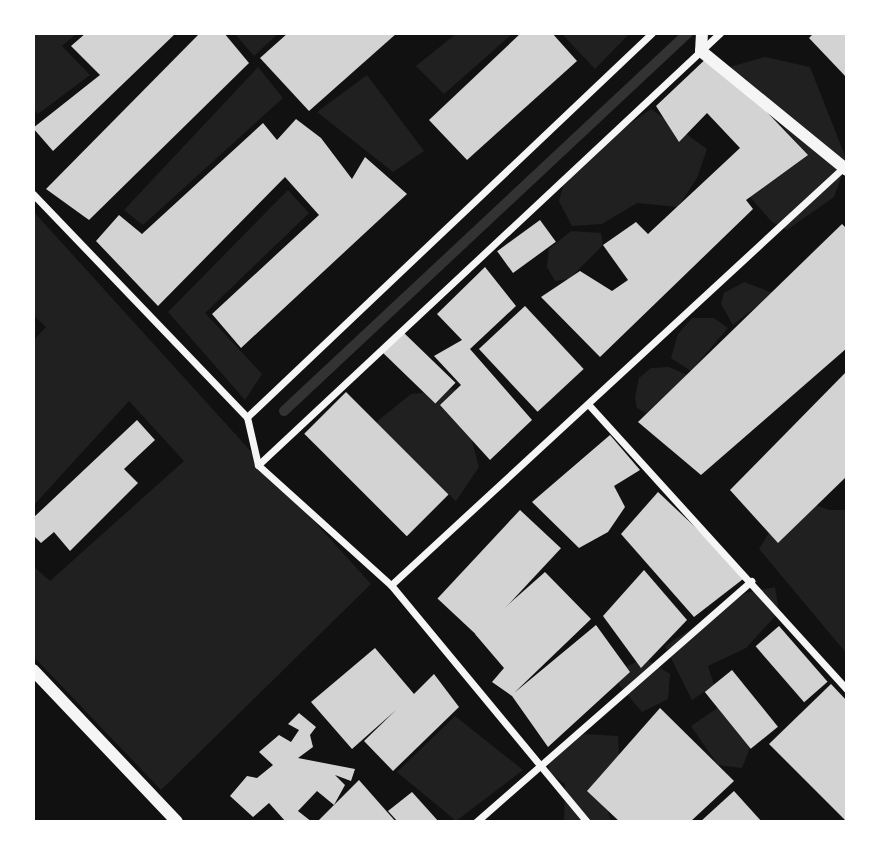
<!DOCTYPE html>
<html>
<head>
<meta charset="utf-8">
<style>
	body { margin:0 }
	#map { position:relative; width:880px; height:855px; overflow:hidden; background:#111; font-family:Overpass,sans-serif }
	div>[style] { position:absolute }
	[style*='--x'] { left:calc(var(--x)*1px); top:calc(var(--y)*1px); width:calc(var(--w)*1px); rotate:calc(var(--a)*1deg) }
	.green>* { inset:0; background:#202020 }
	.stream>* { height:10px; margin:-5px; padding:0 5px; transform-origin:5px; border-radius:5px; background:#333 }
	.building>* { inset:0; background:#d3d3d3; transform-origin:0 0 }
	.minor>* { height:7px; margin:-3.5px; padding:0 3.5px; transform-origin:3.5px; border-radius:3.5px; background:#f5f5f5 }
	.tertiary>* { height:12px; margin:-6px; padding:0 6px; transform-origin:6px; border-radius:6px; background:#f5f5f5 }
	span { translate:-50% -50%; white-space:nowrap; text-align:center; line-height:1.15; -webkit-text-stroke:5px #fff; paint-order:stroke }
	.frame { position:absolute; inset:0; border:35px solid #fff; pointer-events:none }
</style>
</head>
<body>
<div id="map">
	<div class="green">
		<i style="clip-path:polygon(33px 33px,77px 33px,62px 46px,90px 75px,38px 114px,33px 108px)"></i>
		<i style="clip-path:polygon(234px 33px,279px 33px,254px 56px)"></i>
		<i style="clip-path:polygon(457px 33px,513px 33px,444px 94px,416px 66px)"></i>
		<i style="clip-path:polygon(561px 33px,630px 33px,595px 69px)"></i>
		<i style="clip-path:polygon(765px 57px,810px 67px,847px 161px,834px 197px,787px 230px,772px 222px,750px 197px,803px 150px,730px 67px)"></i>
		<i style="clip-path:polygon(258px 67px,283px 98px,143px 225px,124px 210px)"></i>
		<i style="clip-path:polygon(367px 75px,424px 151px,393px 172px,317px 112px)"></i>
		<i style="clip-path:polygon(651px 109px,707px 149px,697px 178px,678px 207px,637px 203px,602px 224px,572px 226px,559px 201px,564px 183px,605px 141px)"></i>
		<i style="clip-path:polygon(288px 190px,309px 213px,205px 313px,262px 374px,245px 400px,168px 312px)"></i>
		<i style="clip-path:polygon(33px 211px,371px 584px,161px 790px,33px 656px,33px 566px,50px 581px,184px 461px,129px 401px,33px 506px,33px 341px,46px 327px,33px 315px)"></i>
		<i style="clip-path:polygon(571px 231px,601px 233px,603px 245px,569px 279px,555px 281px,547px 267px,549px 249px)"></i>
		<i style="clip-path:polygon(744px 282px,773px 293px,733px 325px,721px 304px,724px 293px)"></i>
		<i style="clip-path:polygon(692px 318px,714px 318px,728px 328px,691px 371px,671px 358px,678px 334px)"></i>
		<i style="clip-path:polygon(669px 367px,687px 375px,646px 413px,637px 408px,635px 398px,639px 378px,651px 368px)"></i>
		<i style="clip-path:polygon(458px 389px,479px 467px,456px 501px,375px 423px,411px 394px)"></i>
		<i style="clip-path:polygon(792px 496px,829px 510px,847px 510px,847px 654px,759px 549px)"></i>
		<i style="clip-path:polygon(775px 587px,779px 612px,746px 648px,708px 666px,714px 685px,692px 700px,665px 646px,746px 593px)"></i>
		<i style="clip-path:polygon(644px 658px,670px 674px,668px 699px,642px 712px,619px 685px,622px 669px)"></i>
		<i style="clip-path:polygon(722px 705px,753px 740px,742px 768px,718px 765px,691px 726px)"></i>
		<i style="clip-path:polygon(455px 716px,523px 770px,456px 821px,397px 772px)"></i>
		<i style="clip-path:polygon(584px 734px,618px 736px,619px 755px,599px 777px,611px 822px,564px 822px,565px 784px,549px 773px,549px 755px)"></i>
	</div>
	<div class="stream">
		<i style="--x:284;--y:411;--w:553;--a:-43.1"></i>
	</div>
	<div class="building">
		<i style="clip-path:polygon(86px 33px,176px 33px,53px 151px,33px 128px,100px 75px,71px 46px)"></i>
		<i style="clip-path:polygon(200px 33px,224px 33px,249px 63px,89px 220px,46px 189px)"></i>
		<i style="clip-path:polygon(288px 33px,397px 33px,309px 111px,260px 58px)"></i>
		<i style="clip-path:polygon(521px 33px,552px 33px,577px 61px,467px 160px,429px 120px)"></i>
		<i style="clip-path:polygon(814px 33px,847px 33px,847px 78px,809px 38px)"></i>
		<i style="clip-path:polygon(711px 54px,808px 155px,746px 200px,753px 209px,600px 357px,541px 297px,580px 271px,612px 291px,628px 280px,603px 245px,636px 222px,648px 234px,740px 148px,707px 113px,679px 142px,656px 106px)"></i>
		<i style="clip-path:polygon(296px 119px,321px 138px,352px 179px,365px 157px,407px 194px,241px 348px,212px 314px,319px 215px,285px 177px,158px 306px,96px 241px,119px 215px,142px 234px,263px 123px,277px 140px)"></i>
		<i style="left:540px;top:220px;width:27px;height:53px;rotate:54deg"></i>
		<i style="clip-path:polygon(842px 224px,847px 229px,847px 348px,701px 475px,638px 422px)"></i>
		<i style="clip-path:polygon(485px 267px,516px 306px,470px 349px,532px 420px,490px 460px,440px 405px,461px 385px,434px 356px,462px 340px,437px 314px)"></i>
		<i style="left:525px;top:306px;width:86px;height:63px;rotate:47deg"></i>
		<i style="left:403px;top:332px;width:73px;height:29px;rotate:44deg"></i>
		<i style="clip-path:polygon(847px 371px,847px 476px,778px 543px,730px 490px)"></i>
		<i style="left:346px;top:392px;width:145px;height:59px;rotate:45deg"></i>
		<i style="clip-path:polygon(137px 420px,155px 440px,124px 469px,138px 483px,70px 551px,54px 532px,41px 543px,33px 535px,33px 518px)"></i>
		<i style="clip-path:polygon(610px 435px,640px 470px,614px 486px,625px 507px,608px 532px,579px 548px,532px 502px)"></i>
		<i style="clip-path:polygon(658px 492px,747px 576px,694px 617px,621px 534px)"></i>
		<i style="left:520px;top:510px;width:56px;height:121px;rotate:43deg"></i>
		<i style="clip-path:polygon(644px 570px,687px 620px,641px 668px,603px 616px)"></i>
		<i style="clip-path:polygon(545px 572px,591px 619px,514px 693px,596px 625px,630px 672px,548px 747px,512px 696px,492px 682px,504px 668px,475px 634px)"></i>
		<i style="left:779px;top:626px;width:74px;height:31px;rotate:49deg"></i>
		<i style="clip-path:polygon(375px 648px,414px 694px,434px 674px,459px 707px,393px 771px,364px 741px,396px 710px,352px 749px,311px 702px)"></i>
		<i style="left:732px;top:670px;width:73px;height:35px;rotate:51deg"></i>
		<i style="clip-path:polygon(831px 684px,847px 701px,847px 822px,769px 744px)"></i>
		<i style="clip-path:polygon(660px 708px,734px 781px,690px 822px,620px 822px,587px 791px)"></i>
		<i style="clip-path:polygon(299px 713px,316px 727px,310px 735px,313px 747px,298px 758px,355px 769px,351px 781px,335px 775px,345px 785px,334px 805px,317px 791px,298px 811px,312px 822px,286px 822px,269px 803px,253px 817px,230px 796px,247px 776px,257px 778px,273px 765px,259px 752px,279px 735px,291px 742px,299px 730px,288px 724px)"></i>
		<i style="clip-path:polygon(359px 780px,396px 822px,317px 822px)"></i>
		<i style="clip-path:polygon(734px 791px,762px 822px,700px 822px)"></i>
		<i style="clip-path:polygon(412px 792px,439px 822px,398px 822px,388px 811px)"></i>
	</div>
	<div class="minor">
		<i style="--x:33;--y:194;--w:309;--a:46.2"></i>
		<i style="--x:247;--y:417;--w:49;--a:77.1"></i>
		<i style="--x:258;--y:465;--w:179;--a:42.1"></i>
		<i style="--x:391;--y:585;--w:308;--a:50.4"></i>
		<i style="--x:588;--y:404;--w:386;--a:47.8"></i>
		<i style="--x:247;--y:417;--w:558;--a:-43.48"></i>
		<i style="--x:258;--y:465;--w:633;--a:-43.08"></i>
		<i style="--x:391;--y:585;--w:616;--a:-42.7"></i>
		<i style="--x:476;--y:822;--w:366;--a:-41.2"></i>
	</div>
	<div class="tertiary">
		<i style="--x:702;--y:33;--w:18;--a:93"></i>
		<i style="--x:701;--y:51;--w:188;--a:39.2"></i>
		<i style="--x:33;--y:670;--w:209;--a:46.5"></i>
	</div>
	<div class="frame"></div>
</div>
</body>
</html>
